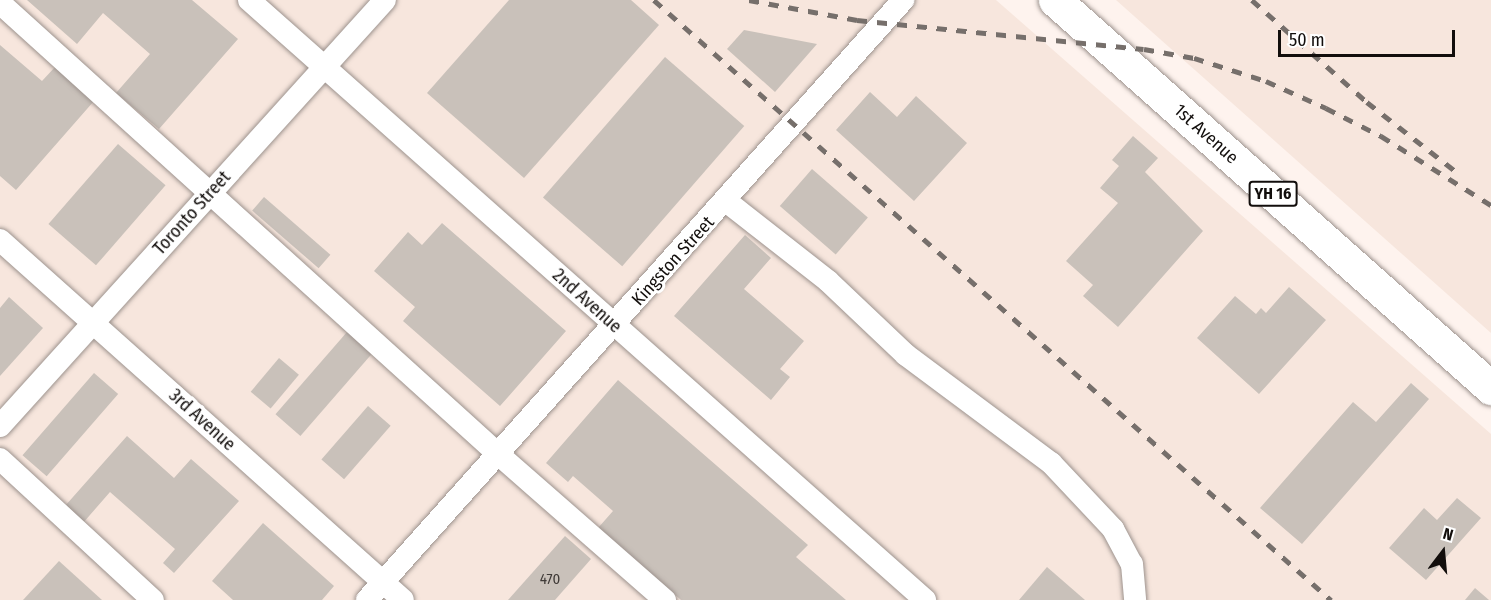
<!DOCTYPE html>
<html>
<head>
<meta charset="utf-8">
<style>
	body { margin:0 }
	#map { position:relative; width:1491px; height:600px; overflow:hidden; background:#fef3ee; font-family:"Fira Sans Condensed",sans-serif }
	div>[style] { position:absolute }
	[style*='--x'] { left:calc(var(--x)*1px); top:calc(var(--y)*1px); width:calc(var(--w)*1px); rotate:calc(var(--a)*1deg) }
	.built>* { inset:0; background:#f7e6dd }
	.building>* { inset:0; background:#c9c1ba; transform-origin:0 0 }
	.roads { filter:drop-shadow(0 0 2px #9d938e) drop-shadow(0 0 2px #9d938e) }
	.minor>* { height:22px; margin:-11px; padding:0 11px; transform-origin:11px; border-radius:11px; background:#fff }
	.highway>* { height:33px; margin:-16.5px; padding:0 16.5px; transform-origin:16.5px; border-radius:16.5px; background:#fff }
	.rail>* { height:4.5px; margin-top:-2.25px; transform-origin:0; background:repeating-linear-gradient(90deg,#766f6b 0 10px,transparent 0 20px) }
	span { translate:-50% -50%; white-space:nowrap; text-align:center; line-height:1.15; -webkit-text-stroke:6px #fff; paint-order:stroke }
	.number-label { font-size:15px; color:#403b38 }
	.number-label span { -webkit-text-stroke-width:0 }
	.shield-label span { padding:2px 4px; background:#fff; border:2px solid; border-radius:4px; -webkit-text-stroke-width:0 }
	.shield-label { font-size:16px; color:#120e0c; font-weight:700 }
	.street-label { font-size:18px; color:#120e0c }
	.north { position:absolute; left:1413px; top:522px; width:60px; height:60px; -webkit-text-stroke:4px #fff; paint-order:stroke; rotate:16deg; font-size:16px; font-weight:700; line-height:24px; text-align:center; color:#120e0c }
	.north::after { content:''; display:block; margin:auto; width:21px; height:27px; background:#120e0c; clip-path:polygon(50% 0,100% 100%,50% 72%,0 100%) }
	.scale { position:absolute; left:1278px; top:30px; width:177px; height:27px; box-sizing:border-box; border:3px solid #120e0c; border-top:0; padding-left:8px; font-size:18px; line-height:21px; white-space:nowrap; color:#120e0c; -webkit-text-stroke:4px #fff; paint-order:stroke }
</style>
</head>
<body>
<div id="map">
	<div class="built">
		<i style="clip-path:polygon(0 0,996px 0,1491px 434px,1491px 600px,0 600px)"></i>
		<i style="clip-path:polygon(1116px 0,1491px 0,1491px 333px)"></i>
	</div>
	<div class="building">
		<i style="clip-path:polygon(27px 0,192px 0,238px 39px,159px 129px,116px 93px,150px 54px,103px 13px,77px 44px)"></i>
		<i style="clip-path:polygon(509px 0,631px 0,659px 25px,524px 178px,427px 93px)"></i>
		<i style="clip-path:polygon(744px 30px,817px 44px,775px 92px,727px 49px)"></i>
		<i style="clip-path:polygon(0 45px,42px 81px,55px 67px,94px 101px,16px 190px,0 176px)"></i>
		<i style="left:665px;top:57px;width:105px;height:186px;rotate:41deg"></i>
		<i style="clip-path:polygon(870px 92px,897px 117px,916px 96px,967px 143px,914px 201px,836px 130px)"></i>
		<i style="clip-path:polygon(1133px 136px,1158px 158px,1145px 172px,1203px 231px,1118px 327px,1083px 296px,1093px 285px,1066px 261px,1118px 203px,1100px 188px,1119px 166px,1112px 160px)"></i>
		<i style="left:118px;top:144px;width:63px;height:106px;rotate:41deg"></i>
		<i style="left:812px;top:169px;width:74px;height:49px;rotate:41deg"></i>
		<i style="left:264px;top:197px;width:88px;height:18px;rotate:41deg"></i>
		<i style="clip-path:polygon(442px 223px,566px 331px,500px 406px,403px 321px,415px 307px,374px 271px,408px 232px,422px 245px)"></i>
		<i style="clip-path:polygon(745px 235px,771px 258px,744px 289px,804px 341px,780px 369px,790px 377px,771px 400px,674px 316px)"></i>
		<i style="clip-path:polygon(1289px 287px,1326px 320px,1259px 394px,1197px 338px,1235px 296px,1256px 314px,1261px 308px,1266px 313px)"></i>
		<i style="clip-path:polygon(9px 297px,43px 328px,0 376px,0 308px)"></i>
		<i style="left:347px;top:332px;width:33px;height:109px;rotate:41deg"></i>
		<i style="left:279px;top:358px;width:26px;height:44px;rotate:40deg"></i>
		<i style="left:94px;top:373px;width:32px;height:109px;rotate:41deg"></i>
		<i style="clip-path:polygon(618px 380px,808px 545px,796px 557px,846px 600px,681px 600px,598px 528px,613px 511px,573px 476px,568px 482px,546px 463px)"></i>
		<i style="clip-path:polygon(1411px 383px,1429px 399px,1302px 544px,1260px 508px,1353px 402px,1376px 422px)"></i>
		<i style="left:368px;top:406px;width:30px;height:71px;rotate:41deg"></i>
		<i style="clip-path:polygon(127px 436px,174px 478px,191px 459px,239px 501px,174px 573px,163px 563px,175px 549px,110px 492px,83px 523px,65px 506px)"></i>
		<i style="clip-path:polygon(1457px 498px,1481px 518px,1426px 580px,1389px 548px,1424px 508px,1437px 520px)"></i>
		<i style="clip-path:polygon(263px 523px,334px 586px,322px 600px,233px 600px,212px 581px)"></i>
		<i style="clip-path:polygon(565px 536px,591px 559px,555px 600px,508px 600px)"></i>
		<i style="clip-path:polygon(59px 561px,102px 600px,23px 600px)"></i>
		<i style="clip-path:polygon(1047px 567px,1085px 600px,1019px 600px)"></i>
		<i style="clip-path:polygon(1475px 588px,1489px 600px,1465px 600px)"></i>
	</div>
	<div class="roads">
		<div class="minor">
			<i style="--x:249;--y:0;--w:904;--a:41.59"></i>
			<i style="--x:0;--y:3;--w:672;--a:42.16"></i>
			<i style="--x:498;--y:454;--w:222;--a:41.2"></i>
			<i style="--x:726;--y:201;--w:130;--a:38.1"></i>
			<i style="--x:828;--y:281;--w:108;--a:43.5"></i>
			<i style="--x:906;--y:355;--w:181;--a:36.7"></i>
			<i style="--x:1051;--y:463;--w:91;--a:46.8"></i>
			<i style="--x:1113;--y:529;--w:40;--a:62"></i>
			<i style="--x:1132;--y:564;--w:36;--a:85"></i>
			<i style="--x:0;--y:240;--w:540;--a:41.77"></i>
			<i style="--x:0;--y:426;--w:574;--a:-47.89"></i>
			<i style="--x:0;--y:459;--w:208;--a:42.7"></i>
			<i style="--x:367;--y:600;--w:805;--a:-48.22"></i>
		</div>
		<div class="highway">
			<i style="--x:1055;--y:0;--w:584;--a:41.67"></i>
		</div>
	</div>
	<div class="rail">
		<i style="--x:654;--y:0;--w:905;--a:41.55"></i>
		<i style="--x:749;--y:0;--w:110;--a:10.5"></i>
		<i style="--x:857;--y:20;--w:288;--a:5.8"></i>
		<i style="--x:1144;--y:49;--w:51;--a:10.2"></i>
		<i style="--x:1194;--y:58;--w:76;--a:17.7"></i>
		<i style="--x:1266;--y:81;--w:66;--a:24.2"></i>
		<i style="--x:1326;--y:108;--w:62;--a:27"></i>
		<i style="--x:1381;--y:136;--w:130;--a:32.1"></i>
		<i style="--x:1252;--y:0;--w:154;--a:41.6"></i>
		<i style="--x:1367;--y:102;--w:115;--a:38"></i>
	</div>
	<div class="number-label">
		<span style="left:550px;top:580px">470</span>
	</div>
	<div class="shield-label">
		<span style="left:1273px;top:194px">YH 16</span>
	</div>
	<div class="street-label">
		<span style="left:1206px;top:134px;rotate:42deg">1st Avenue</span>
		<span style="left:192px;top:213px;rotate:-48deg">Toronto Street</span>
		<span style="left:673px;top:261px;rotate:-48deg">Kingston Street</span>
		<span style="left:587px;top:301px;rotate:42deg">2nd Avenue</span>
		<span style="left:202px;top:420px;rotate:42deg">3rd Avenue</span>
	</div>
	<div class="north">N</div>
	<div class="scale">50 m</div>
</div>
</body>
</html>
